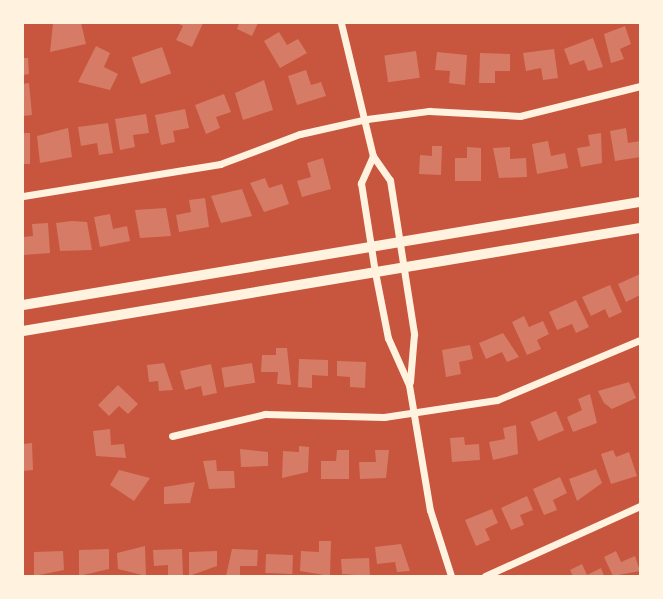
<!DOCTYPE html>
<html>
<head>
<meta charset="utf-8">
<style>
	body { margin:0 }
	#map { position:relative; width:663px; height:599px; overflow:hidden; background:#c8553d; font-family:Rubik,sans-serif }
	div>[style] { position:absolute }
	[style*='--x'] { left:calc(var(--x)*1px); top:calc(var(--y)*1px); width:calc(var(--w)*1px); rotate:calc(var(--a)*1deg) }
	.building>* { inset:0; background:#d67c66; transform-origin:0 0 }
	.minor>* { height:7px; margin:-3.5px; padding:0 3.5px; transform-origin:3.5px; border-radius:3.5px; background:#fff3e0 }
	.secondary>* { height:10px; margin:-5px; padding:0 5px; transform-origin:5px; border-radius:5px; background:#fff3e0 }
	span { translate:-50% -50%; white-space:nowrap; text-align:center; line-height:1.15; -webkit-text-stroke:5px #fff3e0; paint-order:stroke }
	.frame { position:absolute; inset:0; border:24px solid #fff3e0; pointer-events:none }
</style>
</head>
<body>
<div id="map">
	<div class="building">
		<i style="clip-path:polygon(53px 23px,81px 23px,86px 44px,50px 52px)"></i>
		<i style="clip-path:polygon(177px 23px,203px 23px,192px 47px,176px 40px,183px 26px)"></i>
		<i style="clip-path:polygon(239px 23px,258px 23px,252px 36px,237px 29px)"></i>
		<i style="clip-path:polygon(625px 26px,631px 44px,620px 49px,624px 59px,611px 63px,604px 34px)"></i>
		<i style="clip-path:polygon(279px 32px,287px 45px,298px 39px,307px 53px,280px 68px,264px 41px)"></i>
		<i style="clip-path:polygon(593px 38px,603px 67px,588px 71px,584px 60px,570px 65px,564px 49px)"></i>
		<i style="clip-path:polygon(96px 46px,110px 53px,104px 67px,118px 74px,110px 90px,78px 82px)"></i>
		<i style="left:162px;top:47px;width:28px;height:32px;rotate:71deg"></i>
		<i style="clip-path:polygon(554px 49px,558px 78px,543px 80px,541px 68px,526px 71px,523px 53px)"></i>
		<i style="left:416px;top:51px;width:27px;height:32px;rotate:82deg"></i>
		<i style="clip-path:polygon(437px 52px,467px 55px,465px 85px,449px 83px,450px 71px,435px 70px)"></i>
		<i style="clip-path:polygon(480px 53px,510px 54px,510px 71px,495px 71px,495px 83px,479px 83px)"></i>
		<i style="clip-path:polygon(23px 58px,28px 58px,29px 74px,23px 75px)"></i>
		<i style="clip-path:polygon(306px 70px,311px 85px,321px 82px,326px 96px,297px 105px,288px 76px)"></i>
		<i style="clip-path:polygon(264px 80px,273px 110px,243px 120px,235px 93px)"></i>
		<i style="clip-path:polygon(29px 83px,32px 115px,23px 116px,23px 84px)"></i>
		<i style="clip-path:polygon(224px 94px,231px 112px,216px 117px,220px 128px,206px 134px,195px 105px)"></i>
		<i style="clip-path:polygon(185px 109px,189px 128px,173px 131px,175px 142px,161px 145px,155px 115px)"></i>
		<i style="clip-path:polygon(146px 114px,149px 133px,133px 135px,135px 147px,120px 150px,115px 119px)"></i>
		<i style="clip-path:polygon(108px 123px,113px 153px,99px 155px,97px 143px,81px 146px,78px 127px)"></i>
		<i style="clip-path:polygon(68px 128px,72px 157px,40px 163px,37px 136px)"></i>
		<i style="clip-path:polygon(626px 128px,628px 143px,640px 141px,640px 157px,615px 161px,610px 131px)"></i>
		<i style="left:23px;top:133px;width:7px;height:31px"></i>
		<i style="clip-path:polygon(601px 133px,602px 163px,581px 167px,577px 148px,590px 146px,588px 135px)"></i>
		<i style="clip-path:polygon(548px 141px,551px 156px,565px 153px,568px 168px,537px 174px,532px 144px)"></i>
		<i style="clip-path:polygon(432px 146px,442px 146px,441px 175px,419px 174px,420px 155px,432px 156px)"></i>
		<i style="clip-path:polygon(467px 147px,481px 148px,481px 181px,455px 181px,455px 158px,467px 158px)"></i>
		<i style="clip-path:polygon(510px 147px,510px 159px,526px 158px,527px 177px,499px 178px,493px 148px)"></i>
		<i style="clip-path:polygon(323px 158px,331px 189px,302px 197px,297px 181px,311px 177px,307px 163px)"></i>
		<i style="clip-path:polygon(265px 178px,269px 188px,282px 184px,289px 204px,264px 212px,250px 183px)"></i>
		<i style="clip-path:polygon(242px 189px,252px 216px,221px 223px,211px 196px)"></i>
		<i style="clip-path:polygon(205px 198px,209px 227px,179px 232px,176px 215px,191px 212px,189px 200px)"></i>
		<i style="clip-path:polygon(166px 208px,171px 236px,140px 238px,135px 210px)"></i>
		<i style="clip-path:polygon(110px 214px,113px 229px,127px 226px,130px 241px,100px 247px,94px 217px)"></i>
		<i style="clip-path:polygon(72px 221px,87px 222px,92px 250px,60px 251px,56px 223px)"></i>
		<i style="clip-path:polygon(48px 223px,50px 253px,23px 255px,23px 237px,33px 236px,32px 224px)"></i>
		<i style="clip-path:polygon(640px 274px,640px 295px,626px 302px,618px 284px)"></i>
		<i style="clip-path:polygon(610px 285px,622px 312px,609px 318px,605px 309px,591px 316px,582px 297px)"></i>
		<i style="clip-path:polygon(576px 300px,589px 327px,576px 333px,572px 324px,557px 330px,549px 312px)"></i>
		<i style="clip-path:polygon(524px 316px,529px 327px,543px 321px,549px 334px,537px 340px,541px 349px,527px 355px,512px 322px)"></i>
		<i style="clip-path:polygon(503px 333px,519px 357px,507px 362px,502px 352px,486px 359px,479px 343px)"></i>
		<i style="clip-path:polygon(470px 345px,473px 359px,459px 362px,461px 374px,446px 377px,442px 350px)"></i>
		<i style="clip-path:polygon(276px 348px,287px 348px,291px 385px,277px 384px,278px 372px,261px 372px,262px 355px,276px 355px)"></i>
		<i style="clip-path:polygon(299px 359px,328px 360px,328px 376px,312px 375px,312px 388px,298px 387px)"></i>
		<i style="clip-path:polygon(337px 361px,366px 362px,365px 388px,350px 387px,350px 377px,337px 376px)"></i>
		<i style="clip-path:polygon(164px 363px,173px 390px,159px 391px,158px 381px,149px 382px,147px 365px)"></i>
		<i style="left:252px;top:363px;width:20px;height:31px;rotate:81deg"></i>
		<i style="clip-path:polygon(211px 364px,217px 393px,203px 396px,201px 386px,185px 390px,180px 371px)"></i>
		<i style="clip-path:polygon(629px 382px,636px 398px,612px 409px,604px 403px,598px 391px)"></i>
		<i style="clip-path:polygon(118px 385px,138px 404px,128px 414px,119px 406px,109px 416px,98px 405px)"></i>
		<i style="clip-path:polygon(590px 394px,597px 423px,573px 432px,567px 417px,582px 410px,578px 399px)"></i>
		<i style="left:556px;top:411px;width:21px;height:28px;rotate:67deg"></i>
		<i style="clip-path:polygon(516px 425px,518px 454px,493px 460px,489px 442px,505px 439px,503px 428px)"></i>
		<i style="clip-path:polygon(110px 429px,111px 445px,124px 444px,126px 458px,96px 456px,93px 431px)"></i>
		<i style="clip-path:polygon(464px 437px,465px 445px,479px 444px,480px 460px,452px 462px,450px 438px)"></i>
		<i style="clip-path:polygon(32px 443px,33px 470px,23px 471px,23px 444px)"></i>
		<i style="clip-path:polygon(299px 446px,309px 447px,308px 472px,282px 478px,283px 451px,299px 452px)"></i>
		<i style="clip-path:polygon(240px 449px,268px 452px,268px 466px,241px 467px)"></i>
		<i style="clip-path:polygon(337px 450px,349px 450px,349px 479px,321px 479px,321px 461px,336px 461px)"></i>
		<i style="clip-path:polygon(375px 450px,389px 450px,386px 478px,360px 479px,359px 462px,376px 462px)"></i>
		<i style="clip-path:polygon(613px 450px,616px 457px,629px 452px,637px 476px,611px 484px,601px 454px)"></i>
		<i style="clip-path:polygon(216px 460px,217px 471px,234px 471px,235px 488px,209px 489px,203px 461px)"></i>
		<i style="clip-path:polygon(596px 469px,602px 483px,577px 501px,569px 479px)"></i>
		<i style="clip-path:polygon(119px 470px,150px 478px,134px 501px,110px 485px)"></i>
		<i style="clip-path:polygon(560px 477px,567px 493px,553px 500px,557px 510px,544px 515px,533px 489px)"></i>
		<i style="clip-path:polygon(195px 482px,190px 503px,164px 504px,164px 487px)"></i>
		<i style="clip-path:polygon(527px 496px,533px 510px,520px 515px,524px 525px,511px 530px,501px 508px)"></i>
		<i style="clip-path:polygon(492px 509px,498px 523px,485px 529px,490px 540px,476px 546px,465px 520px)"></i>
		<i style="clip-path:polygon(319px 541px,331px 541px,330px 576px,300px 571px,301px 551px,319px 552px)"></i>
		<i style="clip-path:polygon(401px 544px,410px 571px,397px 572px,395px 562px,377px 564px,375px 547px)"></i>
		<i style="clip-path:polygon(145px 546px,146px 576px,118px 569px,117px 553px)"></i>
		<i style="clip-path:polygon(109px 549px,109px 569px,79px 576px,79px 550px)"></i>
		<i style="clip-path:polygon(182px 549px,183px 576px,168px 576px,168px 565px,154px 566px,153px 550px)"></i>
		<i style="clip-path:polygon(232px 549px,258px 550px,257px 566px,240px 566px,240px 576px,226px 576px)"></i>
		<i style="clip-path:polygon(63px 551px,64px 570px,34px 576px,34px 552px)"></i>
		<i style="clip-path:polygon(217px 551px,217px 566px,189px 576px,189px 552px)"></i>
		<i style="clip-path:polygon(616px 551px,621px 562px,635px 556px,640px 571px,613px 576px,604px 557px)"></i>
		<i style="left:266px;top:554px;width:27px;height:19px;rotate:2deg"></i>
		<i style="clip-path:polygon(369px 558px,370px 576px,342px 574px,341px 559px)"></i>
		<i style="clip-path:polygon(582px 564px,587px 575px,601px 568px,604px 576px,573px 576px,570px 570px)"></i>
	</div>
	<div class="minor">
		<i style="--x:341;--y:23;--w:137;--a:76.5"></i>
		<i style="--x:373;--y:156;--w:29;--a:55"></i>
		<i style="--x:390;--y:180;--w:156;--a:81.1"></i>
		<i style="--x:414;--y:334;--w:48;--a:94.8"></i>
		<i style="--x:373;--y:156;--w:30;--a:114"></i>
		<i style="--x:361;--y:183;--w:90;--a:81.1"></i>
		<i style="--x:375;--y:272;--w:67;--a:78.9"></i>
		<i style="--x:388;--y:338;--w:51;--a:65.9"></i>
		<i style="--x:409;--y:385;--w:127;--a:80.5"></i>
		<i style="--x:430;--y:510;--w:69;--a:72.3"></i>
		<i style="--x:23;--y:196;--w:200;--a:-9.2"></i>
		<i style="--x:220;--y:164;--w:85;--a:-20.6"></i>
		<i style="--x:300;--y:134;--w:69;--a:-12.6"></i>
		<i style="--x:367;--y:119;--w:63;--a:-7.4"></i>
		<i style="--x:429;--y:111;--w:91;--a:3.1"></i>
		<i style="--x:520;--y:116;--w:124;--a:-14"></i>
		<i style="--x:172;--y:436;--w:96;--a:-13.3"></i>
		<i style="--x:265;--y:414;--w:119;--a:1.4"></i>
		<i style="--x:384;--y:417;--w:114;--a:-8.6"></i>
		<i style="--x:497;--y:400;--w:155;--a:-22.8"></i>
		<i style="--x:485;--y:576;--w:170;--a:-24.3"></i>
	</div>
	<div class="secondary">
		<i style="--x:23;--y:305;--w:626;--a:-9.48"></i>
		<i style="--x:23;--y:331;--w:626;--a:-9.48"></i>
	</div>
	<div class="frame"></div>
</div>
</body>
</html>
